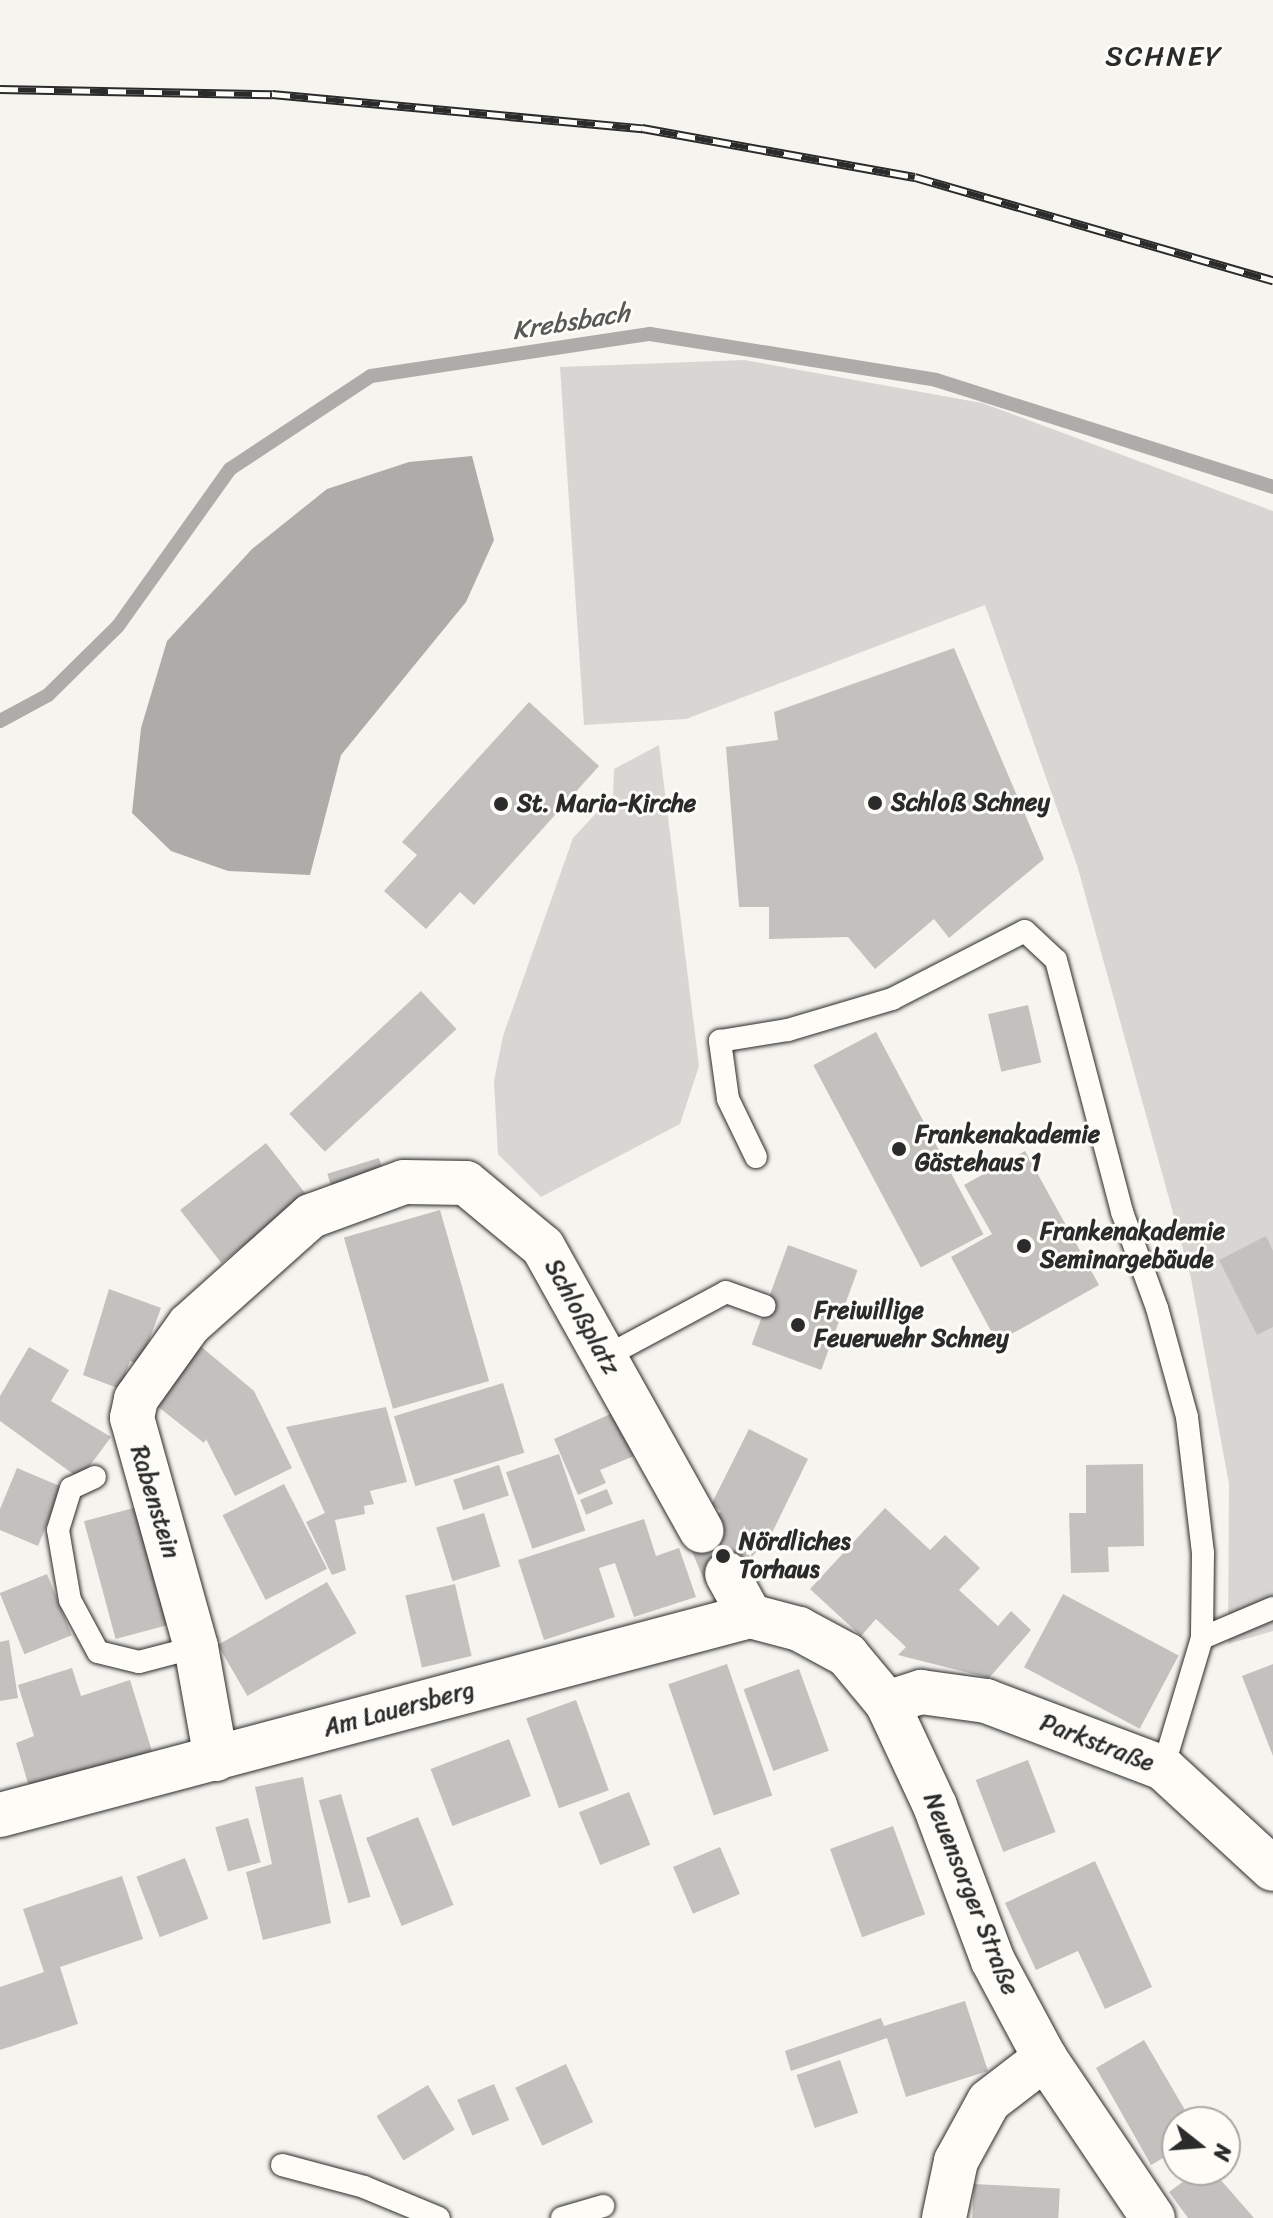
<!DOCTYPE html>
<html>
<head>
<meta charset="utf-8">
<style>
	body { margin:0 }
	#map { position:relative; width:1273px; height:2218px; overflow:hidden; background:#f5f4ef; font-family:Sriracha,sans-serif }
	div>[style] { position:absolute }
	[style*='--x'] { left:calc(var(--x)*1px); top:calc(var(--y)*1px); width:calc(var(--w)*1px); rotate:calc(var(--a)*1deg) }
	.green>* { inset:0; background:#d7d6d2 }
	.water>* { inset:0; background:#adaca9 }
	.stream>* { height:14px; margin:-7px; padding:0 7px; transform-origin:7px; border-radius:7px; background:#adaca9 }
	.building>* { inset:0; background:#c2c1be; transform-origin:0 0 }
	.roads { filter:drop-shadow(0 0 2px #2b2b2b) drop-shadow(0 0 2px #2b2b2b) }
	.lane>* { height:22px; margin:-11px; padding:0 11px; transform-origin:11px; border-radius:11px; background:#fdfcf7 }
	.street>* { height:44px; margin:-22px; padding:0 22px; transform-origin:22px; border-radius:22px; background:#fdfcf7 }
	.rail>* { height:9px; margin-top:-4.5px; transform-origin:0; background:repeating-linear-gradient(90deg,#fdfcf7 0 18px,#2b2b2b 0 36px); box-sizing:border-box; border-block:2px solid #2b2b2b }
	.dots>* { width:22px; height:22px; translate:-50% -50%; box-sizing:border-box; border:4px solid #fdfcf7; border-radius:50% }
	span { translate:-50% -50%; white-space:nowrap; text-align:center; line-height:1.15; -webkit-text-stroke:6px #fdfcf7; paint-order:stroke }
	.poi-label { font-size:24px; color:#2b2b2b; font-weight:700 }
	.left { translate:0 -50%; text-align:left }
	.street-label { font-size:24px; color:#2b2b2b }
	.water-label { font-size:26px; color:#585857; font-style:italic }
	.quarter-label { font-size:28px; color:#2b2b2b; letter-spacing:2px }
	.north { position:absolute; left:1161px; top:2106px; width:80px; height:80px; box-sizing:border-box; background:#fdfcf7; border:2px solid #a9a8a5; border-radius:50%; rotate:107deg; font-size:22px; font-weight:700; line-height:32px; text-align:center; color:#2b2b2b }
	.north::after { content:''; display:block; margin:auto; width:28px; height:36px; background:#2b2b2b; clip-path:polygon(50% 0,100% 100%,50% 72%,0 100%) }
</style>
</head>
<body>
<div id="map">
	<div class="green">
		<i style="clip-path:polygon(744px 360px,982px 403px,1273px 511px,1273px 1631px,1228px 1644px,1229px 1484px,1191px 1278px,1077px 865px,985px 605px,686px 719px,584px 725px,560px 367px)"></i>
		<i style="clip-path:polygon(659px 745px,699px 1066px,680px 1124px,541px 1197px,498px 1154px,494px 1081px,503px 1036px,573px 838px,613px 795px,614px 769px)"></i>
	</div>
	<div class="water">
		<i style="clip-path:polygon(472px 456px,494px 540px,466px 602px,341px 755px,310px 875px,228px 871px,171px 851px,132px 813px,141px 728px,167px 641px,252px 549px,327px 489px,409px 462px)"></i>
	</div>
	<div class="stream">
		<i style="--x:0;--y:721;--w:55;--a:-28.4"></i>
		<i style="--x:48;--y:695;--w:98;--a:-44.6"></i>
		<i style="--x:118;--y:626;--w:193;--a:-54.5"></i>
		<i style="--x:230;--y:469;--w:169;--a:-33.4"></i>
		<i style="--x:371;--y:376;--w:282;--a:-8.6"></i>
		<i style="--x:650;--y:334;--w:290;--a:9.1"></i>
		<i style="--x:936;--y:380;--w:354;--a:17.6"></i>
	</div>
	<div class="building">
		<i style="clip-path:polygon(954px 648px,1044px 859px,949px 938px,934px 919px,875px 969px,848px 937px,769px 939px,769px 907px,739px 907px,726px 747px,778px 740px,774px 712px)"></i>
		<i style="clip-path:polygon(529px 702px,599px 766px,474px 905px,460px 892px,426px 929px,384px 891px,417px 855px,402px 842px)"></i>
		<i style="left:421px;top:991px;width:52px;height:180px;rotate:47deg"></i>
		<i style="left:1028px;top:1005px;width:59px;height:41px;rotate:77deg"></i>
		<i style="left:876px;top:1032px;width:229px;height:71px;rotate:62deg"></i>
		<i style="left:266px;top:1143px;width:67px;height:109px;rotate:52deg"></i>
		<i style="clip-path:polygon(1025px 1151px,1099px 1285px,997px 1342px,951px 1257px,992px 1234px,964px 1185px)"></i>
		<i style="left:379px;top:1158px;width:31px;height:54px;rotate:73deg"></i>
		<i style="left:440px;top:1210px;width:178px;height:100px;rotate:74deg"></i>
		<i style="clip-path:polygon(1266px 1236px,1273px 1251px,1273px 1327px,1257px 1335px,1219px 1260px)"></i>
		<i style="left:788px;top:1245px;width:74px;height:106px;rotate:20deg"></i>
		<i style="clip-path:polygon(109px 1289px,161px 1308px,140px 1365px,130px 1361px,120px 1389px,83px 1375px)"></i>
		<i style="clip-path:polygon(198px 1344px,254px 1391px,292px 1468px,235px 1496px,206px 1439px,204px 1443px,152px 1402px)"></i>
		<i style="clip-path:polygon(29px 1347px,69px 1370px,51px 1401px,111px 1437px,80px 1479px,0 1421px,0 1396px)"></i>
		<i style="left:503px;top:1383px;width:73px;height:114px;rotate:73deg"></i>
		<i style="clip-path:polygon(386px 1407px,407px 1482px,370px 1491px,374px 1504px,364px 1506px,365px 1514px,335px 1520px,346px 1570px,332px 1575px,306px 1522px,325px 1513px,286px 1427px)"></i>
		<i style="clip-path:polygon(615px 1412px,634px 1456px,600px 1470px,606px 1483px,578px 1495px,554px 1439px)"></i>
		<i style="clip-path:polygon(749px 1429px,808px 1459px,771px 1535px,744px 1566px,706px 1584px,689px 1545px,721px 1511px,711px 1505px)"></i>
		<i style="left:559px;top:1454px;width:81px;height:56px;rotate:71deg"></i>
		<i style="clip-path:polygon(1143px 1464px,1144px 1546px,1108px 1547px,1109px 1572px,1071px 1573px,1069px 1513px,1086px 1513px,1086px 1465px)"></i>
		<i style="left:499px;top:1465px;width:32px;height:48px;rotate:72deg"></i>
		<i style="clip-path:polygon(17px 1468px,62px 1487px,38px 1546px,0 1530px,0 1509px)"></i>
		<i style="left:284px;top:1484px;width:95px;height:69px;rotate:63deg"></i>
		<i style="left:607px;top:1489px;width:16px;height:29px;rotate:68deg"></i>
		<i style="left:141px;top:1506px;width:122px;height:59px;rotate:75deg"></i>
		<i style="clip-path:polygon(885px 1508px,930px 1550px,945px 1535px,980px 1568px,959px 1590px,998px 1626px,1011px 1611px,1031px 1630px,989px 1678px,898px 1655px,906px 1647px,876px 1619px,861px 1636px,810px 1589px)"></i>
		<i style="left:484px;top:1513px;width:56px;height:50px;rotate:73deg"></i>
		<i style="clip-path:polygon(644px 1519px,656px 1556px,679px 1548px,696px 1597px,634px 1617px,615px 1563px,599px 1568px,615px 1617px,544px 1640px,518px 1560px)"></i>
		<i style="left:47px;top:1574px;width:66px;height:51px;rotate:68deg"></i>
		<i style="left:327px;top:1582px;width:59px;height:126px;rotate:60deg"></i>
		<i style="left:455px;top:1584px;width:74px;height:51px;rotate:77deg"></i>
		<i style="left:1063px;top:1594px;width:131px;height:83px;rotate:28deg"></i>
		<i style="clip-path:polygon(9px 1640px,18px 1698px,0 1701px,0 1642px)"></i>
		<i style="left:727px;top:1664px;width:139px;height:62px;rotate:71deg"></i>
		<i style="clip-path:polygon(1273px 1664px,1273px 1756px,1242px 1676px)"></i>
		<i style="clip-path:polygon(72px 1668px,81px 1696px,130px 1680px,152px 1751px,30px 1790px,16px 1743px,34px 1736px,18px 1685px)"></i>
		<i style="left:799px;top:1669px;width:87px;height:59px;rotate:70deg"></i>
		<i style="left:576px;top:1700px;width:96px;height:53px;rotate:70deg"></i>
		<i style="left:509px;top:1739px;width:61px;height:84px;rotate:69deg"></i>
		<i style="left:1028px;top:1760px;width:77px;height:56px;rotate:69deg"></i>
		<i style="clip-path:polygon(303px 1777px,331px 1923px,263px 1940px,246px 1872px,272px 1864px,255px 1787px)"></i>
		<i style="left:629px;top:1792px;width:57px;height:54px;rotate:68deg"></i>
		<i style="left:341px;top:1794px;width:107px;height:23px;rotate:74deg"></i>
		<i style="left:418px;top:1817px;width:95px;height:56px;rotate:68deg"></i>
		<i style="left:248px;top:1818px;width:46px;height:34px;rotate:74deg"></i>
		<i style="left:893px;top:1826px;width:94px;height:67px;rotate:70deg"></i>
		<i style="left:720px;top:1847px;width:51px;height:51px;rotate:67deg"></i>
		<i style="left:185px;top:1858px;width:65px;height:52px;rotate:69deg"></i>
		<i style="clip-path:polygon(1095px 1861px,1152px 1987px,1105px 2009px,1078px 1951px,1036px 1970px,1005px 1903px)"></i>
		<i style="clip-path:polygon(122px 1876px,143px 1939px,60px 1967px,78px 2024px,0 2050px,0 1987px,44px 1972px,23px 1909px)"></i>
		<i style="clip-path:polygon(965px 2001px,988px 2071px,906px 2097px,887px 2038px,791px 2071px,785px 2051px,881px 2018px,884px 2026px)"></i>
		<i style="clip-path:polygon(1144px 2040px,1192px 2122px,1177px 2122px,1177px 2150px,1151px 2165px,1096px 2068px)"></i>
		<i style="left:840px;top:2060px;width:56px;height:46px;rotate:71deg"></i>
		<i style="left:566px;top:2064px;width:64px;height:56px;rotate:65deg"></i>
		<i style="left:494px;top:2084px;width:39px;height:40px;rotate:67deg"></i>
		<i style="left:428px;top:2085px;width:52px;height:60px;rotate:59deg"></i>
		<i style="clip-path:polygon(1199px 2170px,1212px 2170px,1254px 2218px,1188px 2218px,1169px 2192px)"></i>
		<i style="left:974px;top:2184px;width:86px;height:34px;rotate:3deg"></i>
	</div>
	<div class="roads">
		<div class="lane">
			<i style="--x:756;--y:1157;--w:64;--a:-115.8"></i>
			<i style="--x:728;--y:1099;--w:59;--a:-97.9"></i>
			<i style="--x:720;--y:1041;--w:69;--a:-9.2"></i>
			<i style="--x:788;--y:1030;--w:109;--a:-16.6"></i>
			<i style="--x:892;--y:999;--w:149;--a:-27.1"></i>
			<i style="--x:1025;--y:931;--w:42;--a:43.1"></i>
			<i style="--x:1056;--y:960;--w:260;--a:75.3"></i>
			<i style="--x:1122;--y:1212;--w:102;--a:70"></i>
			<i style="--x:1157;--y:1308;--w:113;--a:74.6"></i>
			<i style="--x:1187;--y:1417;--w:137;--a:83.3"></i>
			<i style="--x:1203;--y:1553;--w:85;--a:90.7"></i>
			<i style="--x:1202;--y:1638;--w:136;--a:106.7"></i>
			<i style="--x:605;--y:1357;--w:137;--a:-28.2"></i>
			<i style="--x:726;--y:1292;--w:41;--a:19.7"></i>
			<i style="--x:95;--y:1477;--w:26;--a:155"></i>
			<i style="--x:71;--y:1488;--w:44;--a:107.2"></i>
			<i style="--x:58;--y:1530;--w:71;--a:80.3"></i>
			<i style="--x:70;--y:1600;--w:59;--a:61.7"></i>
			<i style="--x:98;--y:1652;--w:42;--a:13.7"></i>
			<i style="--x:139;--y:1662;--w:59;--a:-14.7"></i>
			<i style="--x:1202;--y:1638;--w:77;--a:-22.9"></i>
			<i style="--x:282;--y:2165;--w:85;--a:15"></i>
			<i style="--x:364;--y:2187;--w:81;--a:22.5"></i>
			<i style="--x:562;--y:2218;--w:43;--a:-16.3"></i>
		</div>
		<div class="street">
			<i style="--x:727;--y:1574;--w:48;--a:61.3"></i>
			<i style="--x:887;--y:1703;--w:36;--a:-18"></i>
			<i style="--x:921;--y:1692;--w:66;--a:7.9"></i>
			<i style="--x:986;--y:1701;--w:189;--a:20.7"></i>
			<i style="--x:1163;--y:1768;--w:149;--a:42.6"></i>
			<i style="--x:216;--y:1759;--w:114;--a:-100.1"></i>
			<i style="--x:196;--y:1647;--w:238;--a:-105.6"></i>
			<i style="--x:132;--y:1418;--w:19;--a:-78"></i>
			<i style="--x:136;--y:1399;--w:91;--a:-54.4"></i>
			<i style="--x:189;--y:1325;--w:164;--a:-41.8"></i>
			<i style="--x:311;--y:1216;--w:99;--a:-20.1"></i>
			<i style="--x:404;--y:1182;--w:62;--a:0.9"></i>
			<i style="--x:466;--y:1183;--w:100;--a:39.7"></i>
			<i style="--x:543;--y:1247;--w:325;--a:60.8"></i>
			<i style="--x:0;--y:1815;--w:776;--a:-14.86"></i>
			<i style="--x:750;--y:1616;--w:51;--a:14.9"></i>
			<i style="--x:799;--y:1629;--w:55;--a:28.4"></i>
			<i style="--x:847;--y:1655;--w:62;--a:50.2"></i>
			<i style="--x:887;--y:1703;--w:114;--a:65"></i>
			<i style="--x:935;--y:1806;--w:165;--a:69.5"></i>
			<i style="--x:993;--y:1961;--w:110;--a:61.8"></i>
			<i style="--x:1045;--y:2058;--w:193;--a:56"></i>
			<i style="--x:944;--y:2218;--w:58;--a:-78.1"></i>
			<i style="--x:956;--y:2161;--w:68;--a:-61.2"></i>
			<i style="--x:989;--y:2101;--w:71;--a:-37.5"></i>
		</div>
	</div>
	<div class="rail">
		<i style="--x:0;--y:89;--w:272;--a:1.1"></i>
		<i style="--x:272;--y:94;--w:372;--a:5.3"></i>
		<i style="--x:642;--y:128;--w:277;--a:10.2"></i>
		<i style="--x:915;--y:177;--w:373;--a:16.1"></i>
	</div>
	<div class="dots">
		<i style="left:875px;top:803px;background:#2b2b2b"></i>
		<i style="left:501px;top:804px;background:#2b2b2b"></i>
		<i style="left:899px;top:1149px;background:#2b2b2b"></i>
		<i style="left:1024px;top:1246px;background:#2b2b2b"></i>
		<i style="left:798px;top:1325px;background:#2b2b2b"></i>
		<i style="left:723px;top:1556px;background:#2b2b2b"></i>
	</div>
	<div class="poi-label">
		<span class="left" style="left:891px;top:803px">Schloß Schney</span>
		<span class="left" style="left:517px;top:804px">St. Maria-Kirche</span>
		<span class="left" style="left:915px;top:1149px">Frankenakademie<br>Gästehaus 1</span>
		<span class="left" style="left:1040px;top:1246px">Frankenakademie<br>Seminargebäude</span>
		<span class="left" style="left:814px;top:1325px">Freiwillige<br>Feuerwehr Schney</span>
		<span class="left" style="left:739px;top:1556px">Nördliches<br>Torhaus</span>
	</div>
	<div class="street-label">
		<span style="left:582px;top:1317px;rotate:61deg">Schloßplatz</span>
		<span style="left:155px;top:1502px;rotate:73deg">Rabenstein</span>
		<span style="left:399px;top:1709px;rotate:-15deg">Am Lauersberg</span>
		<span style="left:1097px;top:1743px;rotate:21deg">Parkstraße</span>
		<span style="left:971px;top:1894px;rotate:68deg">Neuensorger Straße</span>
	</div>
	<div class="water-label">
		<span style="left:571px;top:322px;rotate:-9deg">Krebsbach</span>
	</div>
	<div class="quarter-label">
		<span style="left:1164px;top:56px">SCHNEY</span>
	</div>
	<div class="north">N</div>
</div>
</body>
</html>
